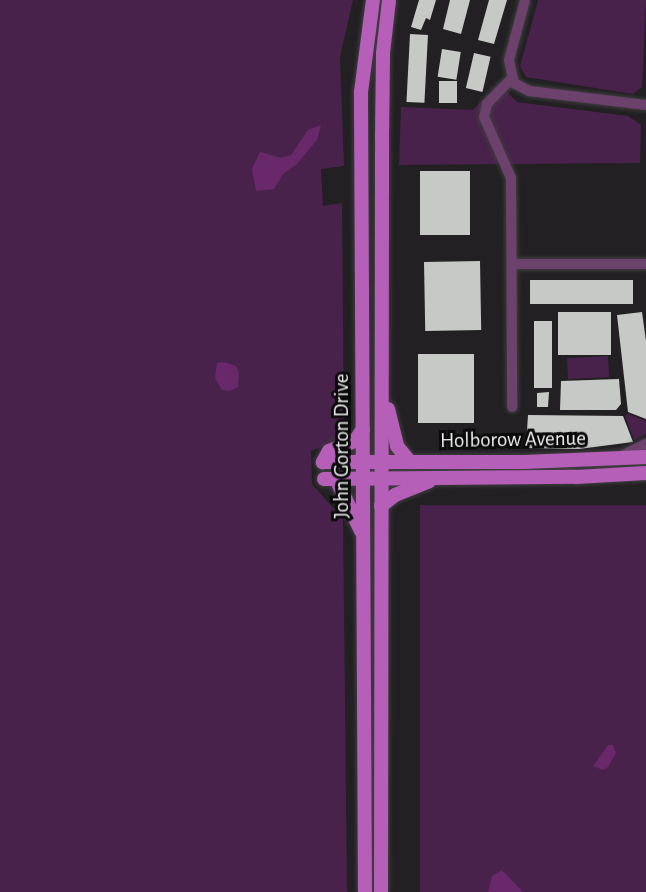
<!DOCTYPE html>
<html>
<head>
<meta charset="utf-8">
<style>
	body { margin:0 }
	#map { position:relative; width:646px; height:892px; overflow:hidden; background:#222022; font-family:"Alegreya Sans",sans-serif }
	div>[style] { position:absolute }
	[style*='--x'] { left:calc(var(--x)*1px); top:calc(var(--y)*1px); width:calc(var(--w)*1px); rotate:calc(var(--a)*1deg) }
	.green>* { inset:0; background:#49224b; transform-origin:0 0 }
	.water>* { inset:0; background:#68286a }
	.building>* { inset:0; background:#c7c9c6; transform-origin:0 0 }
	.roads { filter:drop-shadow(0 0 2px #3f3d3f) drop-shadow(0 0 2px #3f3d3f) }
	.minor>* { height:10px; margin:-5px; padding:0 5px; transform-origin:5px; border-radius:5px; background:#6c426d }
	.major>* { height:14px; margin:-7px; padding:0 7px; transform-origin:7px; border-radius:7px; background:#b65fb9 }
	span { translate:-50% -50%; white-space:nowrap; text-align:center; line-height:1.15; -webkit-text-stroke:6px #0b0a0b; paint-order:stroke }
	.street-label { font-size:21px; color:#f0eff0 }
</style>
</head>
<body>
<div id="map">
	<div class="green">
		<i style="clip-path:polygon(0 0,353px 0,340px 57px,344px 166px,321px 169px,323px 206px,342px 203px,344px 438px,311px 451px,312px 484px,343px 519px,347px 892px,0 892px)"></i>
		<i style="clip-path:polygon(538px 0,646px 0,642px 87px,633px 94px,526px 77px,520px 66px)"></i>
		<i style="clip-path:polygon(498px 83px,517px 102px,628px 116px,641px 125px,640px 163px,399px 165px,401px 107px,473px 110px)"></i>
		<i style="left:608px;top:356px;width:21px;height:41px;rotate:87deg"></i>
		<i style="clip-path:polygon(628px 414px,646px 421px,646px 434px,634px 440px,625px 416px)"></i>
		<i style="left:646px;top:505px;width:387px;height:226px;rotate:90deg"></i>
	</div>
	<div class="water">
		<i style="clip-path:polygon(321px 125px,317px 140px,297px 164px,283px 174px,274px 189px,256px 191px,252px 169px,260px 152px,281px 158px,291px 155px,308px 130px)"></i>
		<i style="clip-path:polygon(224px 362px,236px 366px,239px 373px,238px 387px,230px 391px,222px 390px,215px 378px,217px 363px)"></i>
		<i style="clip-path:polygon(608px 745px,613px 745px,616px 753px,608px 767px,603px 770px,593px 766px)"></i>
		<i style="clip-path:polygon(502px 870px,523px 892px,488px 892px,492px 876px)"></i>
	</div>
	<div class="building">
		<i style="clip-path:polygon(419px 0,436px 0,430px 20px,426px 18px,421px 30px,411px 27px)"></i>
		<i style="clip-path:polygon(450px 0,470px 0,461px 34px,443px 29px)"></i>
		<i style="clip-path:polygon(489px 0,507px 0,494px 44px,478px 40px)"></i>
		<i style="left:410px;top:34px;width:18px;height:68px;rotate:3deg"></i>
		<i style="left:442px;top:49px;width:19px;height:28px;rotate:9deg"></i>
		<i style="left:474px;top:53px;width:17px;height:36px;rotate:13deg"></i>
		<i style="left:439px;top:81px;width:18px;height:22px"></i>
		<i style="left:420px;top:171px;width:50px;height:64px"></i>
		<i style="left:480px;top:261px;width:69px;height:56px;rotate:89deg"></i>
		<i style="left:530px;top:280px;width:103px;height:24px"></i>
		<i style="left:558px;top:312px;width:53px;height:43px"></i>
		<i style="clip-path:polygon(642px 312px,646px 341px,646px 419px,628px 412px,617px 315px)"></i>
		<i style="left:552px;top:321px;width:67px;height:18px;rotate:90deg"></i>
		<i style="left:418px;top:354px;width:56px;height:69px"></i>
		<i style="clip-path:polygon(619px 379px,621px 404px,616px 410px,560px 410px,561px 381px)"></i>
		<i style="clip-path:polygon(549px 392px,548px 407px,537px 407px,537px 393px)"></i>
		<i style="clip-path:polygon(528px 415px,623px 416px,633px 442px,579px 449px,526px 448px)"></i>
	</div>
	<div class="roads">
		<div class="minor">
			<i style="--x:525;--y:0;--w:62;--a:104.9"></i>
			<i style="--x:509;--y:60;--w:24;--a:78"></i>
			<i style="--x:514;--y:83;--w:17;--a:28"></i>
			<i style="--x:529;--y:91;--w:118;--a:6.8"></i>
			<i style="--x:511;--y:79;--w:35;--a:134"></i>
			<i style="--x:487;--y:104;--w:13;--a:103"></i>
			<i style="--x:484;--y:117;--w:67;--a:66.1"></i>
			<i style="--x:511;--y:178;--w:229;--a:89.7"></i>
			<i style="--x:512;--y:264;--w:134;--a:0"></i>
			<i style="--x:619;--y:457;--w:30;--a:-26"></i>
		</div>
		<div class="major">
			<i style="--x:388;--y:409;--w:38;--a:76"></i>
			<i style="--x:397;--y:446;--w:19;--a:51"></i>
			<i style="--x:363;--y:429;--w:14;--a:124"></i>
			<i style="--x:355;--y:441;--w:28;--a:159"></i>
			<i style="--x:329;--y:451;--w:13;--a:119"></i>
			<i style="--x:323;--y:462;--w:201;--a:0"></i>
			<i style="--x:524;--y:462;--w:122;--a:-2.3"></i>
			<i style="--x:324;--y:479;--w:252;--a:-0.5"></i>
			<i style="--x:576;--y:477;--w:70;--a:-3.3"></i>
			<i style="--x:336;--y:479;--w:58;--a:64.3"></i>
			<i style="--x:381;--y:506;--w:18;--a:-38"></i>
			<i style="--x:395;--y:495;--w:37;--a:-22"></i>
			<i style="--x:365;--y:892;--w:800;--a:-90.29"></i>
			<i style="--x:361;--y:92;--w:93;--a:-82.6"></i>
			<i style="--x:381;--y:892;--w:754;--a:-89.92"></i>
			<i style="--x:382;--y:138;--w:85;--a:-89.3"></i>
			<i style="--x:383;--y:53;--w:53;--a:-83.5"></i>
		</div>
	</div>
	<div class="street-label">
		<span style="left:513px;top:440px;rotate:-1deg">Holborow Avenue</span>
		<span style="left:342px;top:446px;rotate:-90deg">John Gorton Drive</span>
	</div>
</div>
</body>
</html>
